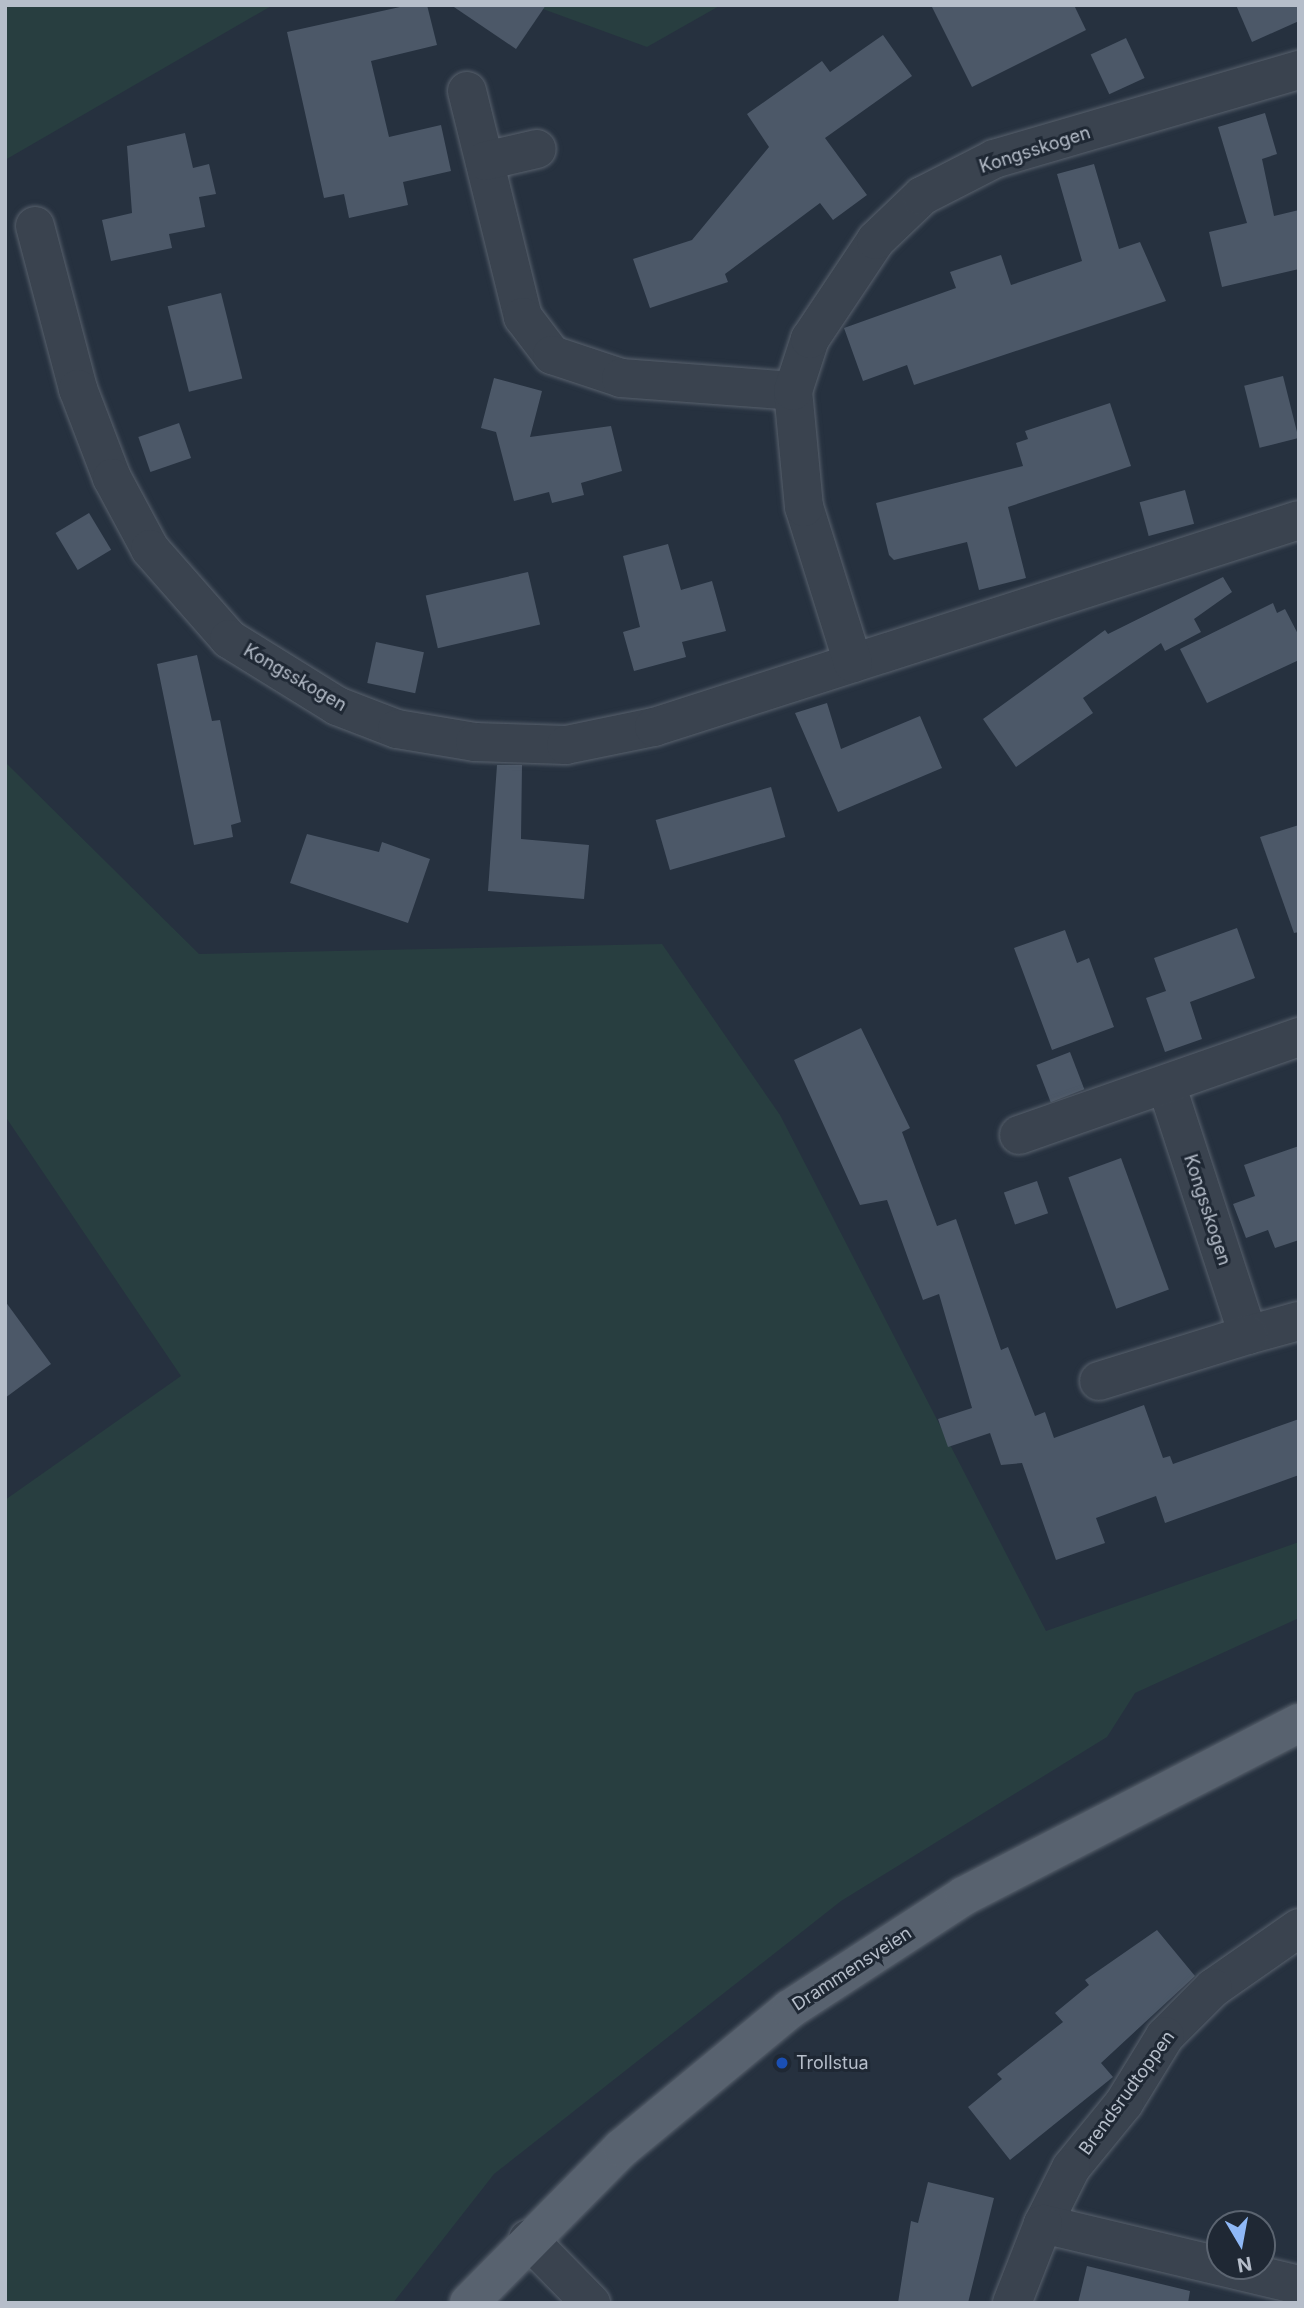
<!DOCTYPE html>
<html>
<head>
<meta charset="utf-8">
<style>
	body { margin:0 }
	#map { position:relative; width:1304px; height:2308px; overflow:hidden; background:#26313f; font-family:Inter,sans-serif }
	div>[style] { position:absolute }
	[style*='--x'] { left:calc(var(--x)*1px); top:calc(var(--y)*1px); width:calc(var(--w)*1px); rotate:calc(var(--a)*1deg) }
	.green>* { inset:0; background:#283e40 }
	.building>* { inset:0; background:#4c5868; transform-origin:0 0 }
	.roads { filter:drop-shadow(0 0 2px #58616d) drop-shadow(0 0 2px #58616d) }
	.minor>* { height:38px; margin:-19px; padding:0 19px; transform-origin:19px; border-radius:19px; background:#3a434f }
	.major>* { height:38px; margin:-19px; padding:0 19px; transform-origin:19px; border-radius:19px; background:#58626f }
	.dots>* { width:19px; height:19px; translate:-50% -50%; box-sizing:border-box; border:4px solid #1f2834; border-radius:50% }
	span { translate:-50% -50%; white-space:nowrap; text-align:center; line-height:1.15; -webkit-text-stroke:6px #1f2834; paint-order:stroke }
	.street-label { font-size:18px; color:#b6beca }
	.poi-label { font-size:18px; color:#b6beca }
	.left { translate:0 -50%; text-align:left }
	.frame { position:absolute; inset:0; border:7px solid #b6beca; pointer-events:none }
	.north { position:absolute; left:1206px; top:2210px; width:70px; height:70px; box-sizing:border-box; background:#1f2834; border:2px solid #5b6470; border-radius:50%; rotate:170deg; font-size:19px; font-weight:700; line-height:28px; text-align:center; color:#b6beca }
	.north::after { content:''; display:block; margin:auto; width:24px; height:32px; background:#8fb8f6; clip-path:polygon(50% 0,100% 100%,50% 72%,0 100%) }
</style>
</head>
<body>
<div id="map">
	<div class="green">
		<i style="clip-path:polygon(5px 5px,273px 5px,5px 160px)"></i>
		<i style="clip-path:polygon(532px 5px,721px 5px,647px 47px)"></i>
		<i style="clip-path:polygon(5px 762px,199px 954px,662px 944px,780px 1115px,1046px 1631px,1299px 1542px,1299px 1618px,1135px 1693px,1107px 1737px,841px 1901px,494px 2174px,393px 2303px,5px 2303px,5px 1500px,181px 1376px,5px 1116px)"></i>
	</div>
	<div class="building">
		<i style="clip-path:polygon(409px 5px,427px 5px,437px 45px,371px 61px,389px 137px,441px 125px,451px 171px,403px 182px,408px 205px,349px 218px,344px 194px,324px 198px,287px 32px)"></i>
		<i style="clip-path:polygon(451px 5px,546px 5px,516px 49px)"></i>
		<i style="clip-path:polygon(931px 5px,1074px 5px,1086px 30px,972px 87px)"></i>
		<i style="clip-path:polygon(1236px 5px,1299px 5px,1299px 21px,1252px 42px)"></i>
		<i style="clip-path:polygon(883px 35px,912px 76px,825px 138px,867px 195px,833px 220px,820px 203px,725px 274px,728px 282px,650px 308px,633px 259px,692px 240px,769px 147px,747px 114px,822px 61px,830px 72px)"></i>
		<i style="left:1126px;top:38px;width:44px;height:39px;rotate:65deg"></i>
		<i style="clip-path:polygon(1265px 113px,1277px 154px,1262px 159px,1274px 216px,1299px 210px,1299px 269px,1222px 287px,1209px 232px,1247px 223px,1218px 127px)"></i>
		<i style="clip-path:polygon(185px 133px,193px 168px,209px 164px,216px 194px,199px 197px,205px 227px,169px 234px,172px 248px,111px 261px,102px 220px,132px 213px,127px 146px)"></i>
		<i style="clip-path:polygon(1094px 164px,1119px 249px,1140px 242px,1166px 301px,914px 385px,907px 365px,863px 381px,844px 328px,956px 288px,950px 272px,1001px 255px,1011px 285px,1082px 261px,1057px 174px)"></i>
		<i style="left:221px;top:293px;width:88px;height:55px;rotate:76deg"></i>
		<i style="left:1283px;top:376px;width:64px;height:40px;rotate:76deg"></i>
		<i style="clip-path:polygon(494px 378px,542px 391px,530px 437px,611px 426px,622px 471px,581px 483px,584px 495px,552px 503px,549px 492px,514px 501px,496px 432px,481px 428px)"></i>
		<i style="clip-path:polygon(1110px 403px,1131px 466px,1008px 507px,1026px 578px,979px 590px,967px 542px,894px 560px,889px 555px,876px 503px,1023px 466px,1016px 443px,1028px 439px,1025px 431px)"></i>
		<i style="left:179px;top:423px;width:37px;height:43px;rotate:71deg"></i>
		<i style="left:1185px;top:490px;width:35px;height:47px;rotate:75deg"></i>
		<i style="left:89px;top:513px;width:43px;height:39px;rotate:59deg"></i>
		<i style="clip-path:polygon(668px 544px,681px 590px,712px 581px,726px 631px,682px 642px,686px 657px,634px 671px,623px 632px,640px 627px,623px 556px)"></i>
		<i style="left:528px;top:572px;width:54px;height:105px;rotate:77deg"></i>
		<i style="clip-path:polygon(1223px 577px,1232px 592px,1194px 619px,1201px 632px,1165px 651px,1161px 643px,1083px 698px,1093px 713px,1016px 767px,983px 719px,1105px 630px,1108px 634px)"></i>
		<i style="clip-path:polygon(1273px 603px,1277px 613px,1285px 609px,1299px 636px,1299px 660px,1207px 703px,1180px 649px)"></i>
		<i style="left:376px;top:642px;width:49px;height:42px;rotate:12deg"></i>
		<i style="clip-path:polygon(197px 655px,212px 721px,220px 720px,241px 822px,231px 825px,233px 837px,194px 845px,157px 664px)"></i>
		<i style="clip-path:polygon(827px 703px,841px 749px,920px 716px,942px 768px,838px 812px,795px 713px)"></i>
		<i style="clip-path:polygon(497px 765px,522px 765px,521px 839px,589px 845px,584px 899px,488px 891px)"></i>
		<i style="left:771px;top:787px;width:52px;height:120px;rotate:74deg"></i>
		<i style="clip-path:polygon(1299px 825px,1299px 932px,1294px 933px,1260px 837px)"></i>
		<i style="clip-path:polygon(307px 834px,379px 852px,382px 842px,430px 859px,408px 923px,290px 883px)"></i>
		<i style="clip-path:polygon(1237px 928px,1255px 978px,1190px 1002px,1202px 1039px,1165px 1052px,1146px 998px,1166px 991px,1154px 958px)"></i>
		<i style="clip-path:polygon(1065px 930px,1077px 963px,1089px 958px,1114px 1027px,1052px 1050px,1014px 948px)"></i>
		<i style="clip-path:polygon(861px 1028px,910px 1128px,902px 1132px,937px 1226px,956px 1219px,1001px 1350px,1008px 1347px,1035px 1416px,1045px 1412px,1054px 1438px,1144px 1405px,1163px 1458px,1170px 1456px,1173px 1464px,1299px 1419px,1299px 1475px,1165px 1523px,1156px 1496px,1096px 1518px,1105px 1543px,1056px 1560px,1022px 1463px,1001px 1465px,990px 1433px,948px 1447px,938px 1419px,972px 1408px,939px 1294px,923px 1300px,887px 1200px,860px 1205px,794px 1060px)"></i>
		<i style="left:1070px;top:1052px;width:40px;height:36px;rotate:69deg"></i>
		<i style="clip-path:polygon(1299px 1146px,1299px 1240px,1275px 1248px,1268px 1230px,1246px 1238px,1233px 1204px,1255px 1196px,1244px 1165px)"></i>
		<i style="left:1121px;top:1158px;width:140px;height:56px;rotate:70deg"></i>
		<i style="left:1037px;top:1181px;width:34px;height:35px;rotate:71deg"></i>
		<i style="clip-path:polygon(5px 1301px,51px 1364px,5px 1398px)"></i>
		<i style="clip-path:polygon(1157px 1930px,1195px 1976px,1101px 2063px,1113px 2077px,1010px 2160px,968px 2107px,1002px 2079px,997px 2074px,1063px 2022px,1055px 2013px,1089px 1985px,1085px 1980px)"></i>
		<i style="clip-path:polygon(928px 2182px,994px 2198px,968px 2303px,898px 2303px,911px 2221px,918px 2223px)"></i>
		<i style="clip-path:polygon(1087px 2266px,1190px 2291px,1188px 2303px,1078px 2303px)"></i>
	</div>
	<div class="roads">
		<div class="minor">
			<i style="--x:467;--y:91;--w:233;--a:76.1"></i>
			<i style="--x:523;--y:317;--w:48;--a:52.7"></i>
			<i style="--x:552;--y:355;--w:73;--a:18.4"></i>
			<i style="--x:621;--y:378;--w:172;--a:4.3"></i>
			<i style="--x:485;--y:161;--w:53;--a:-13"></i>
			<i style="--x:35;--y:226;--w:169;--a:75.2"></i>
			<i style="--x:78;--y:389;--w:95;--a:69.1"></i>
			<i style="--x:112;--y:478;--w:81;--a:61.8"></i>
			<i style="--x:150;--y:549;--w:120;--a:48.7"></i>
			<i style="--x:229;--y:639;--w:127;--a:31.8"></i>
			<i style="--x:337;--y:706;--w:64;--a:21"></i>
			<i style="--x:397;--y:729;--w:79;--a:9.5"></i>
			<i style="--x:475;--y:742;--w:91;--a:1.9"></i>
			<i style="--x:566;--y:745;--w:90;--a:-11.6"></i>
			<i style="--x:654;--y:727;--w:677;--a:-17.79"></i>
			<i style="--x:853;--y:663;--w:164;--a:-107.4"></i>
			<i style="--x:804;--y:507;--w:117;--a:-95.4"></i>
			<i style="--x:793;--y:391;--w:55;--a:-71.9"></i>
			<i style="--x:810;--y:339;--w:119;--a:-56.3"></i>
			<i style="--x:876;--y:240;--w:64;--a:-43.7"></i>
			<i style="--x:922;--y:196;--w:81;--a:-27.2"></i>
			<i style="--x:994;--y:159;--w:318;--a:-16.3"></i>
			<i style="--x:1166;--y:1084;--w:264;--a:71.9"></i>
			<i style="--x:1248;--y:1335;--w:53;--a:-15.4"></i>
			<i style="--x:1019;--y:1135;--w:297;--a:-19.3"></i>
			<i style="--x:1099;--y:1381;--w:156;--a:-17.2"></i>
			<i style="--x:1299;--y:1928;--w:105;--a:145.1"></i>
			<i style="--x:1213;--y:1988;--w:68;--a:135"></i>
			<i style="--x:1165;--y:2036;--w:79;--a:121.5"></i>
			<i style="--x:1124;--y:2103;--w:84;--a:129.2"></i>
			<i style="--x:1071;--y:2168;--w:63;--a:116.6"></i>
			<i style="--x:1043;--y:2224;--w:263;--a:13.4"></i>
			<i style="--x:528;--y:2239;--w:90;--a:45.5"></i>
			<i style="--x:1012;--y:2303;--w:85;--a:-68.6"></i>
		</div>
		<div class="major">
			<i style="--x:469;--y:2303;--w:218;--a:-45.4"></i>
			<i style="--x:622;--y:2148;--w:218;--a:-39.6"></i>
			<i style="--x:790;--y:2009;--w:207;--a:-33"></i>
			<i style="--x:964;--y:1896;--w:377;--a:-27.3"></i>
		</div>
	</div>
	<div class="dots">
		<i style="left:782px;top:2063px;background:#1a4fb4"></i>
	</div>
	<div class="street-label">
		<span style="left:1035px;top:150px;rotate:-18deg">Kongsskogen</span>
		<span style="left:295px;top:678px;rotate:30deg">Kongsskogen</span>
		<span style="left:1207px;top:1210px;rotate:72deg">Kongsskogen</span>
		<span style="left:852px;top:1969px;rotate:-33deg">Drammensveien</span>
		<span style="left:1127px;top:2093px;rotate:-54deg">Brendsrudtoppen</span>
	</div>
	<div class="poi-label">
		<span class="left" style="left:796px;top:2063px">Trollstua</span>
	</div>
	<div class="frame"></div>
	<div class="north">N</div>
</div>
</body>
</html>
